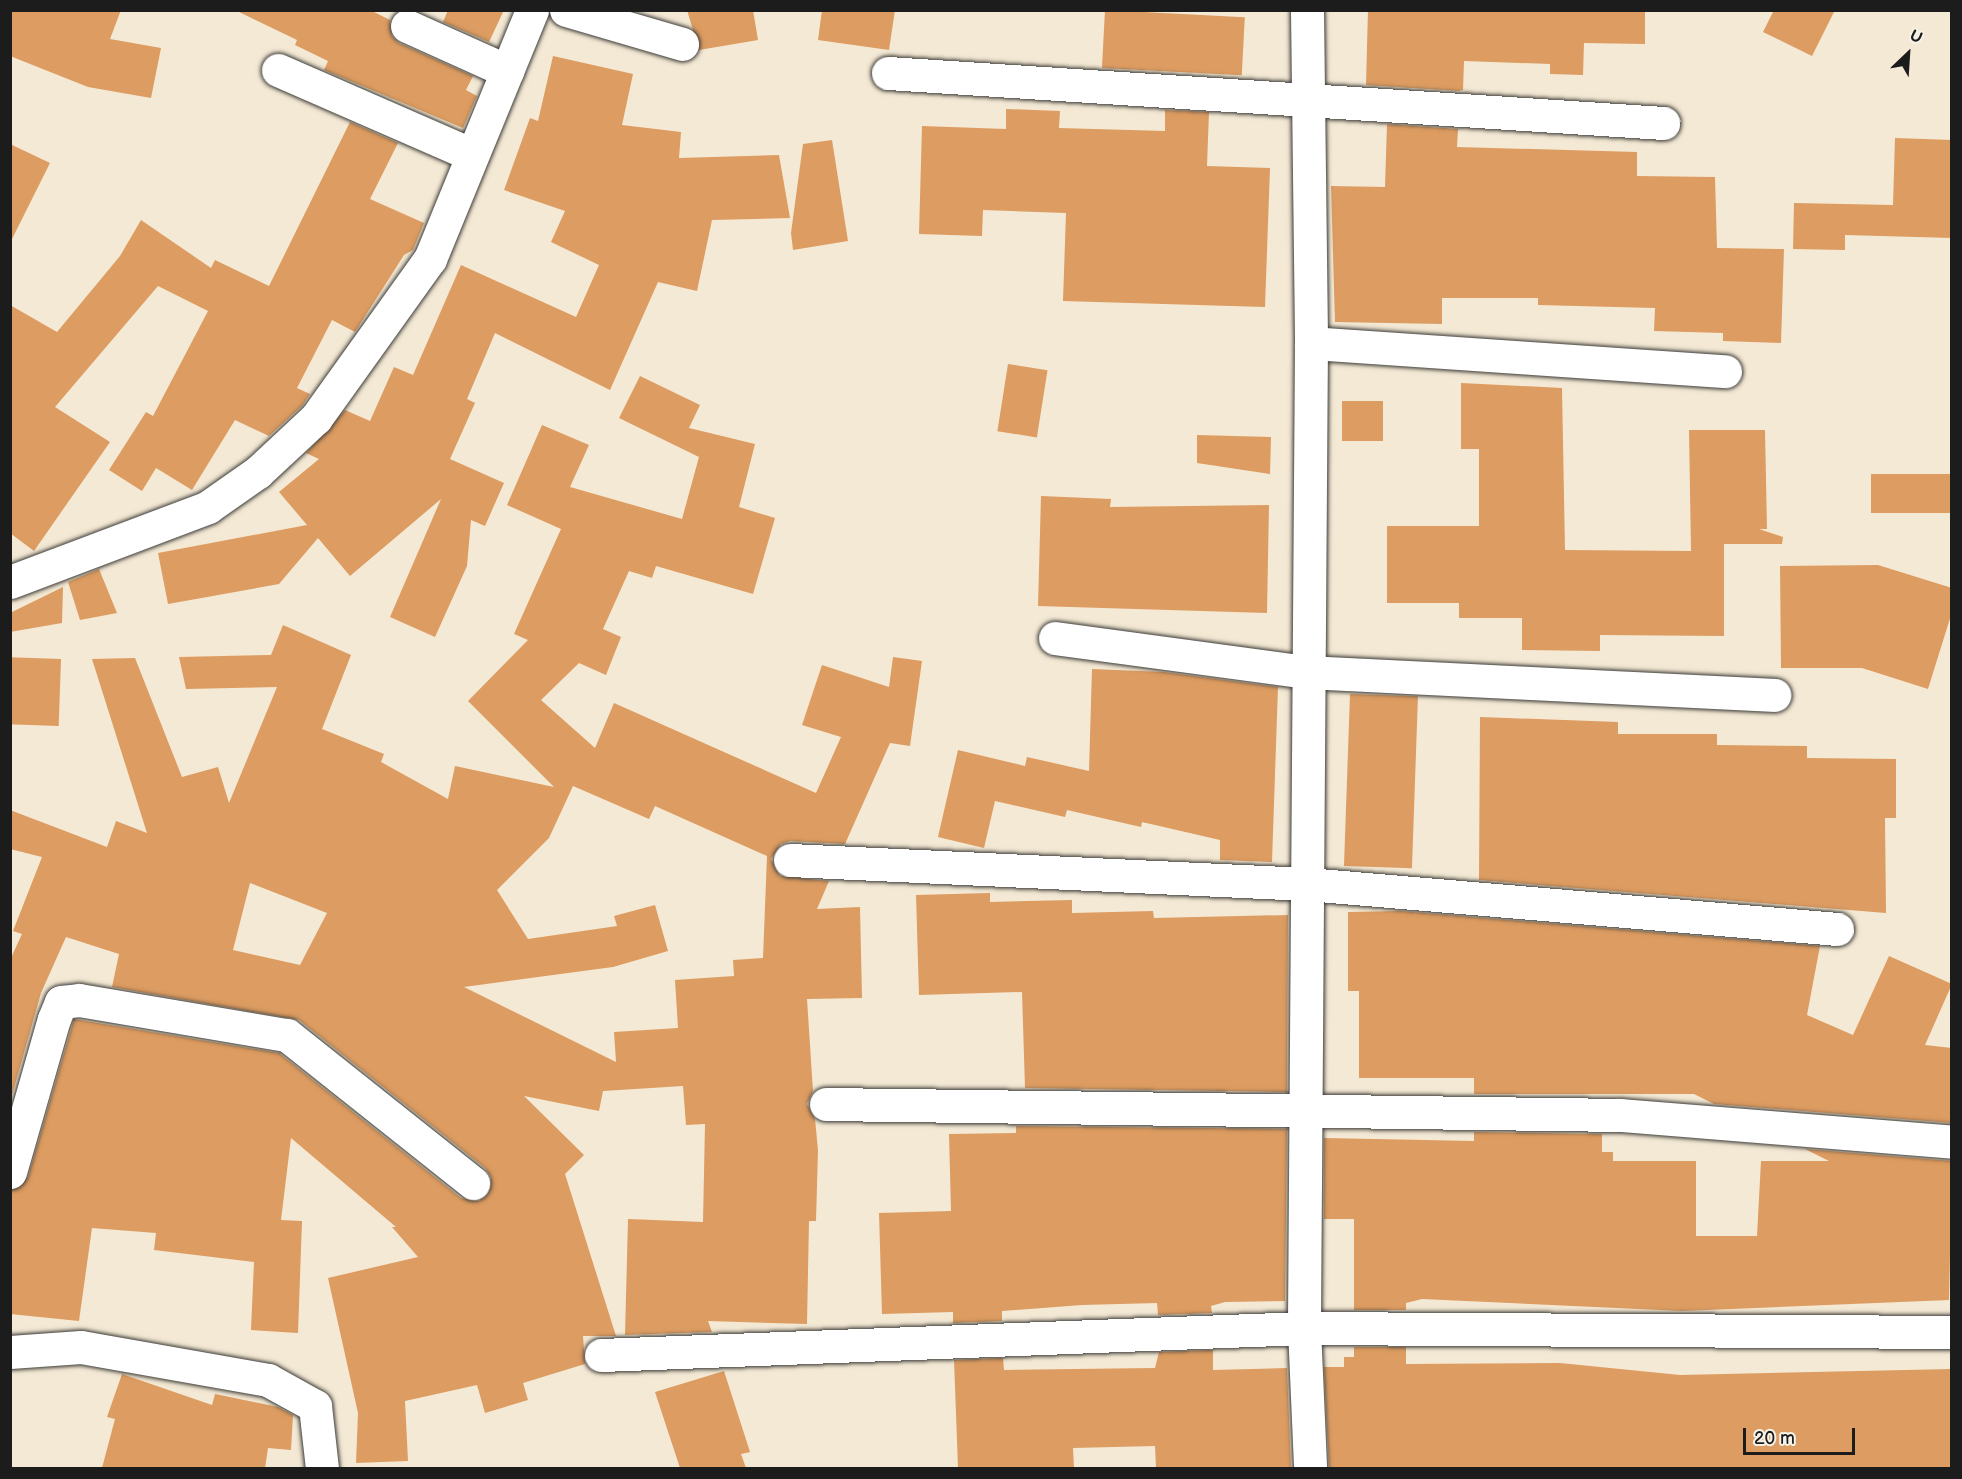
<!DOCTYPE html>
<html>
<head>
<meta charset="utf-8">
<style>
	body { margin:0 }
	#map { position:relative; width:1962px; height:1479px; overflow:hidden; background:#f4e9d4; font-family:"Balsamiq Sans",sans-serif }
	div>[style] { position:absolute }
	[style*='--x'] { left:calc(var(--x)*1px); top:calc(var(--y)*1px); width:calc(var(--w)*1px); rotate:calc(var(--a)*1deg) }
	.building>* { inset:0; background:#dd9c61; transform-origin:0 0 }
	.roads { filter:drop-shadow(0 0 2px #3c3b38) drop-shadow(0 0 2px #3c3b38) }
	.minor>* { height:33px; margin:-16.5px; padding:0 16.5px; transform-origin:16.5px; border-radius:16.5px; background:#fff }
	span { translate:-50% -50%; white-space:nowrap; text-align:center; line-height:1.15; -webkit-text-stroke:4.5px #f7f3e8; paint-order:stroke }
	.frame { position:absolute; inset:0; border:12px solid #1c1c1c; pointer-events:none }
	.north { position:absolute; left:1878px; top:24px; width:60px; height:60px; -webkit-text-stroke:4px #f7f3e8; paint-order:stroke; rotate:25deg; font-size:16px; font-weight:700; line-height:24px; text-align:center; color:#1c1c1c }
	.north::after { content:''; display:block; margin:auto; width:21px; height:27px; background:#1c1c1c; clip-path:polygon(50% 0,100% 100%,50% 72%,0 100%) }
	.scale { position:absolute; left:1743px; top:1428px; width:112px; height:27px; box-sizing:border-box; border:3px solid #1c1c1c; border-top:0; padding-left:8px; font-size:18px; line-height:21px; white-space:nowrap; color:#1c1c1c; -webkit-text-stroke:4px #f7f3e8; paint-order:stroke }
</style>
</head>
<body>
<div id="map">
	<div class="building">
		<i style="clip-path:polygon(10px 10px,121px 10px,110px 39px,161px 48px,151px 98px,88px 87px,10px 56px)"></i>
		<i style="clip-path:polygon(235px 10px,370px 10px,390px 20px,392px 36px,399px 43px,473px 76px,466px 90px,477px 96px,463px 128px,324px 70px,328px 61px,295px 45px,297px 40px)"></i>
		<i style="clip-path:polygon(448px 10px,504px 10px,489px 42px,443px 22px)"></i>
		<i style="clip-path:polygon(687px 10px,753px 10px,758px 40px,699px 50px)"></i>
		<i style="clip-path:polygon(822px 10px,895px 10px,889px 50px,818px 40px)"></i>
		<i style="left:1105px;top:10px;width:140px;height:58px;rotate:3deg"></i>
		<i style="clip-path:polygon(1368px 10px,1645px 10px,1645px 44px,1584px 43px,1583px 75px,1550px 74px,1550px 64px,1464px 61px,1463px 90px,1459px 91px,1366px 85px)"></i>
		<i style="clip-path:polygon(1774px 10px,1835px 10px,1812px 56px,1763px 32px)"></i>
		<i style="clip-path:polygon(553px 56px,633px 74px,622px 125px,681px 132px,679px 158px,779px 155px,790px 218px,712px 220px,697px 291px,658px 282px,610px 390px,495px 333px,467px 399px,475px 403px,450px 459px,504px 483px,485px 526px,471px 520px,467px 566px,435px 637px,390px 617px,441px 499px,350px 576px,318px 538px,279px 584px,168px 604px,158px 553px,307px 525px,279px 492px,319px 459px,306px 453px,345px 410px,370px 421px,394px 367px,413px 375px,461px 265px,576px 317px,599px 265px,551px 242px,565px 211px,504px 190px,530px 118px,538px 121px)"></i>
		<i style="clip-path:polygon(1006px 109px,1060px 111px,1059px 128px,1165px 131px,1165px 110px,1209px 112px,1207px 166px,1270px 168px,1265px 307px,1063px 301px,1066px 213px,983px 210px,982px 236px,919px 234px,922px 126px,1006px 129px)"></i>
		<i style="clip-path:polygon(350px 122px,398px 143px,370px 199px,424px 223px,413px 250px,404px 255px,355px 332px,332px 320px,297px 388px,310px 394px,302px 406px,269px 436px,235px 420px,192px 490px,156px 468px,142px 491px,109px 470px,146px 412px,153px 416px,208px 311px,158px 286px,55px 407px,110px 442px,34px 551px,10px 533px,10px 305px,57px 332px,120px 256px,141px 220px,211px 268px,215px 260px,269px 286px)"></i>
		<i style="clip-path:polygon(1387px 124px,1458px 129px,1457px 147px,1637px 152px,1637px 176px,1715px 177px,1717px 248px,1784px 249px,1781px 343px,1723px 341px,1723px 333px,1654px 331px,1655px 308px,1538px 305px,1538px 298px,1442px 298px,1442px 324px,1335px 322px,1331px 186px,1385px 187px)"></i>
		<i style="clip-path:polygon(1895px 138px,1952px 140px,1952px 238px,1845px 235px,1845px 250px,1793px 249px,1794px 203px,1893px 205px)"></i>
		<i style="clip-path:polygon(832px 140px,848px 241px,793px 250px,791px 233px,803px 144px)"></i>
		<i style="clip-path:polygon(10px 144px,50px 163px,10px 243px)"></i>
		<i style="left:1008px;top:364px;width:40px;height:68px;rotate:9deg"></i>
		<i style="clip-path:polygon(evenodd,640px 376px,700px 405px,689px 428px,755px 444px,739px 507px,775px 518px,753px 594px,656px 566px,652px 578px,629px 571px,603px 629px,621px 637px,606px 675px,579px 663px,541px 700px,595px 748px,614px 703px,816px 793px,841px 737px,802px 725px,822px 665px,889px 687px,893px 657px,922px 661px,910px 746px,890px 743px,845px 844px,790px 841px,781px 844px,771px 859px,780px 876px,829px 881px,817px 909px,860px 907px,862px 998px,807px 999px,813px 1091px,807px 1104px,815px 1119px,818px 1150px,816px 1221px,809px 1221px,807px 1324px,708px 1321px,712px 1332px,625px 1335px,628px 1219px,703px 1222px,705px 1124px,686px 1125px,683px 1086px,603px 1091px,599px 1111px,524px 1096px,584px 1155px,565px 1174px,616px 1336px,583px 1336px,585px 1364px,523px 1383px,528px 1400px,485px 1413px,477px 1385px,405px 1401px,408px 1461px,356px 1463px,358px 1413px,328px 1278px,418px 1257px,392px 1227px,396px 1227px,291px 1138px,281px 1220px,302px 1221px,298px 1333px,251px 1330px,254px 1262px,154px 1250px,156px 1233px,92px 1228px,79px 1321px,10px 1314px,10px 1190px,28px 1177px,74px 1019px,279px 1053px,461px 1198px,479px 1201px,488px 1194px,491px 1177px,485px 1168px,299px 1020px,112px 987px,119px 954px,66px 937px,41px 993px,10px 1102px,10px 960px,22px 934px,13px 931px,42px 857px,10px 849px,10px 810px,107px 847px,116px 821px,147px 833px,92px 659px,135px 658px,182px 777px,218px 767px,229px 803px,277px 687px,186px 689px,179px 657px,271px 655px,283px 625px,351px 655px,322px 729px,384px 754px,381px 762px,448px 799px,455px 766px,554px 787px,468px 701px,528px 640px,514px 634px,561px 529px,507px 505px,542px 425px,589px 445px,570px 487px,682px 519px,699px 457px,619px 418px,640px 376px,573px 786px,649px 819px,655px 806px,767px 856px,763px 958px,733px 960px,734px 976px,675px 980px,678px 1028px,614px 1032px,616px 1062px,464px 987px,613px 967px,668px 951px,655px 905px,614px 916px,617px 926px,528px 939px,497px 890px,549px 838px,573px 786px,640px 376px,250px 883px,327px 913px,300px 965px,233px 950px,250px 883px)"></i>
		<i style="clip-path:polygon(1461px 383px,1562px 388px,1565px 550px,1691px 551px,1689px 430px,1765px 430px,1767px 529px,1759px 529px,1783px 537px,1782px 544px,1724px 544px,1724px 636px,1600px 635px,1600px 651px,1522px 650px,1522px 618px,1459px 618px,1459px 603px,1387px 603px,1387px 526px,1479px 526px,1479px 449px,1461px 449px)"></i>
		<i style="left:1342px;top:401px;width:41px;height:40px"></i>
		<i style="clip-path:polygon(1197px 435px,1271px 437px,1270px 474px,1197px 463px)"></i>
		<i style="left:1952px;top:474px;width:39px;height:81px;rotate:90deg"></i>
		<i style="clip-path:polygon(1041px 496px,1111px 499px,1110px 507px,1269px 505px,1267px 613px,1038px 606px)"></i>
		<i style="clip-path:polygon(1878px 565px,1952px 588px,1952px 612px,1928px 689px,1862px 668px,1781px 668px,1780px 566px)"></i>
		<i style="clip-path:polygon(99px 569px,117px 613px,80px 620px,68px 582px)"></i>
		<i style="clip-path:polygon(63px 587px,62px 623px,10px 632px,10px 613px)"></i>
		<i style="left:61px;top:659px;width:67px;height:51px;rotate:92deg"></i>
		<i style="clip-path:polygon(1092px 669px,1164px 672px,1278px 687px,1272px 862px,1220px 860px,1220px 840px,1142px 822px,1141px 827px,1067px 810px,1065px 817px,995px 801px,984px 848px,938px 837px,958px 750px,1025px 766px,1027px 757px,1089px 771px)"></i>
		<i style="left:1350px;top:694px;width:68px;height:172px;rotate:2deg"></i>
		<i style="clip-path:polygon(1480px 717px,1618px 722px,1618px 734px,1717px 734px,1717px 745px,1807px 746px,1807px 758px,1896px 759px,1896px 818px,1885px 818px,1886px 913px,1479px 880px)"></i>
		<i style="clip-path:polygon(990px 893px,990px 902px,1072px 900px,1072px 913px,1153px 911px,1154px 918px,1288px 915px,1287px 1092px,1025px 1088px,1022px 992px,919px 995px,916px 895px)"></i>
		<i style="clip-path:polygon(1401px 911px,1820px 946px,1807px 1015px,1853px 1035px,1889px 956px,1952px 984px,1925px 1045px,1952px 1048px,1952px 1123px,1714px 1104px,1694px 1094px,1474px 1094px,1474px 1078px,1359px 1078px,1359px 991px,1348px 991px,1348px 912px)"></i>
		<i style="clip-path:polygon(1016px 1126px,1287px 1129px,1285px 1301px,1225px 1302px,1211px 1306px,1212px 1313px,1158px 1315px,1157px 1303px,1082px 1305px,1002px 1311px,1002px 1321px,953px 1323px,953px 1312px,882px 1314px,879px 1213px,951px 1211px,949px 1134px,1016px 1133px)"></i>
		<i style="clip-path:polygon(1474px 1132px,1602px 1134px,1602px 1152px,1613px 1152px,1613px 1161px,1696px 1161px,1696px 1236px,1757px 1236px,1761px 1161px,1829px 1161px,1805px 1149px,1952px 1161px,1949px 1300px,1682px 1311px,1422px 1299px,1406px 1303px,1406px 1310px,1354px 1310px,1354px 1219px,1324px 1219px,1324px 1138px,1474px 1141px)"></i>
		<i style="clip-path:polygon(1354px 1347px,1406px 1347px,1406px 1364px,1560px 1363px,1680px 1375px,1952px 1369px,1952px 1468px,1329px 1468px,1324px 1367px,1344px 1367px,1344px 1357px,1354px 1357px)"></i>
		<i style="clip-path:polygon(1213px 1350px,1213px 1370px,1287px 1368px,1291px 1468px,1156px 1468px,1155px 1446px,1073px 1448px,1074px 1468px,958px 1468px,954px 1360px,1003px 1358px,1004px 1370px,1155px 1368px,1159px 1352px)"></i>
		<i style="clip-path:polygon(724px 1371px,750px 1452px,741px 1454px,746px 1468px,680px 1468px,655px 1392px)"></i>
		<i style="clip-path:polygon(122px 1374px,212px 1405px,215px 1394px,278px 1407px,293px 1415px,291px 1450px,268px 1448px,265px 1468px,102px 1468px,115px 1419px,107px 1417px)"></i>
	</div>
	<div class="roads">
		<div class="minor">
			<i style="--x:566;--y:10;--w:121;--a:16.3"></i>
			<i style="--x:1307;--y:10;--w:333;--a:89.3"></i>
			<i style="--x:1311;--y:343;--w:985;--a:90.41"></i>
			<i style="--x:1304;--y:1328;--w:140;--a:87.5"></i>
			<i style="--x:407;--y:26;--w:110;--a:24.2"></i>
			<i style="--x:278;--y:70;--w:210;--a:23.6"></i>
			<i style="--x:888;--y:73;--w:777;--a:3.69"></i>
			<i style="--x:1311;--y:343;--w:415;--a:3.9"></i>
			<i style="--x:10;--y:582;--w:212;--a:-20.7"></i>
			<i style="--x:208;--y:507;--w:61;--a:-35"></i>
			<i style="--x:258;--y:472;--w:79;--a:-43"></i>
			<i style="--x:316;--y:418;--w:196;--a:-54.4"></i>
			<i style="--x:430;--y:259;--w:269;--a:-67.7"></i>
			<i style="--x:1055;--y:638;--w:254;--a:7.7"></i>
			<i style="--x:1307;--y:672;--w:468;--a:2.8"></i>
			<i style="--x:790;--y:860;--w:518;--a:2.66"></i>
			<i style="--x:1307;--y:884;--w:532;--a:4.85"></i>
			<i style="--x:826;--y:1104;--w:794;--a:0.79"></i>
			<i style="--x:1620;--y:1115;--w:333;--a:4.6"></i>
			<i style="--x:10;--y:1172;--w:159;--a:-74"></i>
			<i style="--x:54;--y:1019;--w:18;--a:-68"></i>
			<i style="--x:61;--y:1002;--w:18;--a:-6"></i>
			<i style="--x:79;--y:1000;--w:211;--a:9.6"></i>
			<i style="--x:287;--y:1035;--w:238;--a:38.5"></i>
			<i style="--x:10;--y:1352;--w:71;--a:-4"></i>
			<i style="--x:81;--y:1347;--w:190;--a:10"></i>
			<i style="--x:268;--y:1380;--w:54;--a:29"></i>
			<i style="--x:315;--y:1406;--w:62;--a:83.6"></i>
			<i style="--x:601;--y:1355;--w:704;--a:-2.2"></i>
			<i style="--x:1304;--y:1328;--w:648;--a:0.35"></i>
		</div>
	</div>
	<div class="frame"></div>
	<div class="north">U</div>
	<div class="scale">20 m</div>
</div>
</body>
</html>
